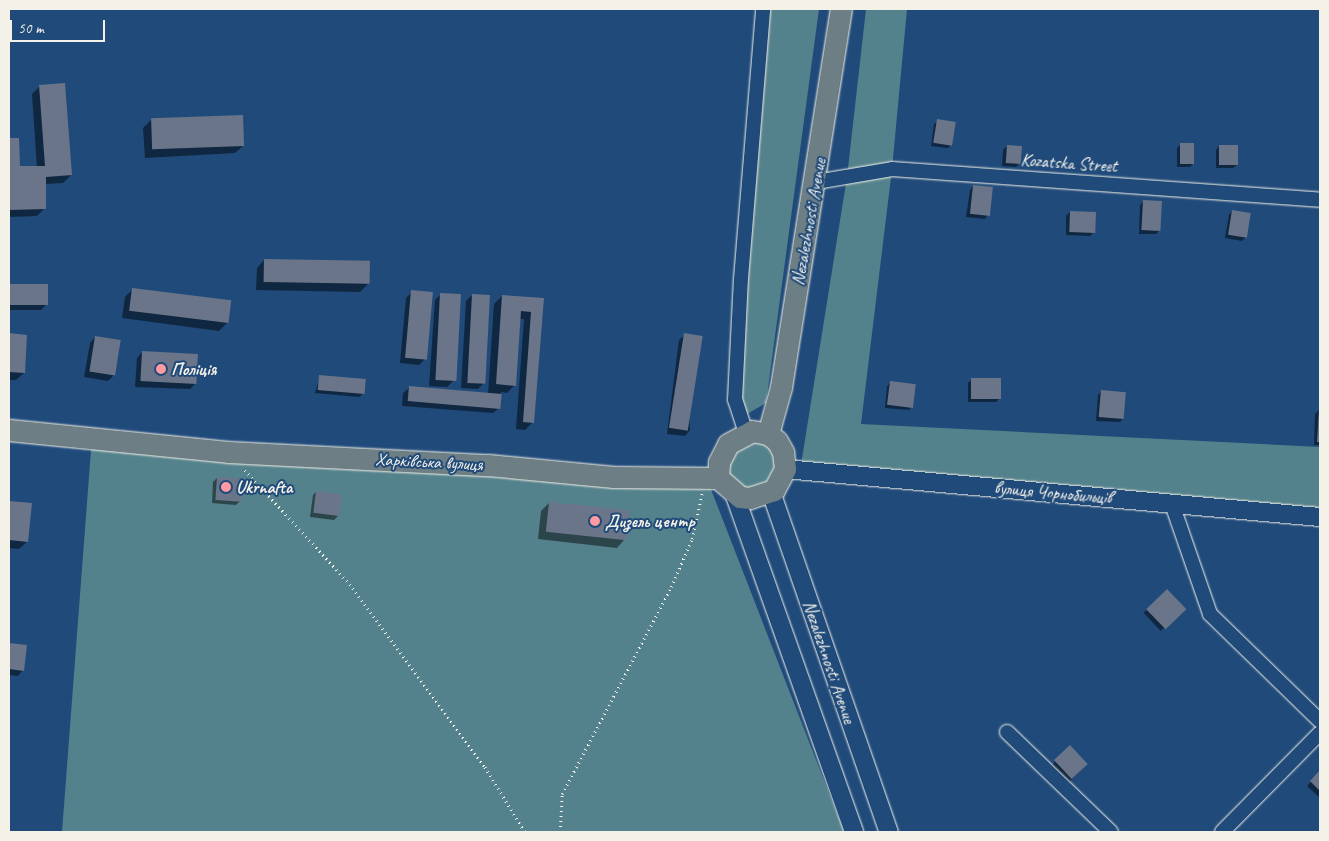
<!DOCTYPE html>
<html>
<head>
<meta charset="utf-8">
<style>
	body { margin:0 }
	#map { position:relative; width:1329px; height:841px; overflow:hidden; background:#1f4a7a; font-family:Caveat,sans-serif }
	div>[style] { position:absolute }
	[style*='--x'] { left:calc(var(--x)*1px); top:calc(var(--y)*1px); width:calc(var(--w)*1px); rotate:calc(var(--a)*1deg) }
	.green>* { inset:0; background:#54828c }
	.shadow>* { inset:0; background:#0007; transform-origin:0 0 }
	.building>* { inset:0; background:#6a7589; transform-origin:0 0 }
	.path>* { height:2.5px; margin-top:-1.25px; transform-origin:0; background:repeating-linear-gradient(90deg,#f4f1e8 0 1px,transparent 0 5px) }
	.roads { filter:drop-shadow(0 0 1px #f4f1e8) drop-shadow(0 0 1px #f4f1e8) }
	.minor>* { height:14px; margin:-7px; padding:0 7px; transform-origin:7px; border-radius:7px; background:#1f4a7a }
	.tertiary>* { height:18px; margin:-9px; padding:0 9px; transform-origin:9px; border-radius:9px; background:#1f4a7a }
	.primary>* { height:21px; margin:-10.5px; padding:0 10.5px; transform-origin:10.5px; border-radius:10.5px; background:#6d7e84 }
	.dots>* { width:14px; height:14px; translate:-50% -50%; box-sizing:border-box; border:2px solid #1f4a7a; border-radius:50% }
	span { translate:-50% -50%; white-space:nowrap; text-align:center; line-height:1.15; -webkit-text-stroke:4px #1f4a7a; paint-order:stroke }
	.street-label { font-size:18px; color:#f4f1e8 }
	.poi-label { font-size:18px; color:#f4f1e8; font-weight:700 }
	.left { translate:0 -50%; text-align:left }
	.frame { position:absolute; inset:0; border:10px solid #f4f1e8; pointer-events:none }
	.scale { position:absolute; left:10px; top:20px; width:95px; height:22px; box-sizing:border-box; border:2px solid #f4f1e8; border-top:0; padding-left:6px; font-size:15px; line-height:18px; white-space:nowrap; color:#f4f1e8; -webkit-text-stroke:4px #1f4a7a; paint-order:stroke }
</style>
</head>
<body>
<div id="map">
	<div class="green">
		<i style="clip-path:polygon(763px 9px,819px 9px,766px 403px,740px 418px)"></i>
		<i style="clip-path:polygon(866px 9px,907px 9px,892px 169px,861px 424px,1320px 447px,1320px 517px,800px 471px,847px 177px)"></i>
		<i style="clip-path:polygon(762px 432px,785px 469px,750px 498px,718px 469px,719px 462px)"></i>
		<i style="clip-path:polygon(92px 437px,707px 479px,844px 832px,62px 832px)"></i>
	</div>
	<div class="shadow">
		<i style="clip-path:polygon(40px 86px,71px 175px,63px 183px,45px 184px,45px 208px,37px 216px,9px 217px,9px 139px,18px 139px,19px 166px,37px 168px,32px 94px)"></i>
		<i style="clip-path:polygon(151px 120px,243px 146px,235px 153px,145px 158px,143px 128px)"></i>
		<i style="clip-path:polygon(938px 121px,951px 145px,948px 148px,931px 146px,934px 124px)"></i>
		<i style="clip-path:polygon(1180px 145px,1194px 163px,1190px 167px,1177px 167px,1177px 148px)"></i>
		<i style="clip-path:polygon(1007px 146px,1019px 164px,1016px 167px,1002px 166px,1003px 150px)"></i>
		<i style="clip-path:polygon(1219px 146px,1237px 165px,1233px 168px,1216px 168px,1216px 150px)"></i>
		<i style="clip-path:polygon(973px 186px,988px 215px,985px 219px,966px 217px,970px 190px)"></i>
		<i style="clip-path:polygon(1144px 201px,1160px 230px,1156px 234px,1139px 234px,1140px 205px)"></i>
		<i style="clip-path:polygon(1232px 211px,1246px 237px,1242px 241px,1225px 238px,1229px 215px)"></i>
		<i style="clip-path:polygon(1070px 212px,1094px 232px,1090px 236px,1066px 235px,1066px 216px)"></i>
		<i style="clip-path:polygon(264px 260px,368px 284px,360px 292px,256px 290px,257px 268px)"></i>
		<i style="clip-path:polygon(9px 285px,46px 285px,47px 304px,41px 310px,9px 310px)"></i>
		<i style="clip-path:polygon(133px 289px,230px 302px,227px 323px,219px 331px,122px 318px,125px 297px)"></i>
		<i style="clip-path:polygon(412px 292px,425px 359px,419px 365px,400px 363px,406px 298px)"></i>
		<i style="clip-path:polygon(441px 294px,453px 381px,447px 387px,429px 386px,435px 300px)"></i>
		<i style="clip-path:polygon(472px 295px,484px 383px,478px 389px,461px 388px,466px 301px)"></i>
		<i style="clip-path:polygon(502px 296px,542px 299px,533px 422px,525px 430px,516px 429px,524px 319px,520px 319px,515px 385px,507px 393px,501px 392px,499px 408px,493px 413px,402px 406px,403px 393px,409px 388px,488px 394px,494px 304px)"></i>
		<i style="clip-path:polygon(9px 335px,26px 336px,24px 373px,16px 380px,9px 380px)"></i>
		<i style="clip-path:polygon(685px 335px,690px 430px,685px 436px,667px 434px,679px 340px)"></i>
		<i style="clip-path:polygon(95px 337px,114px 375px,108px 381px,84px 377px,90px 343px)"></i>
		<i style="clip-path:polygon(142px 352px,195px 384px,190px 389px,135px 387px,137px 358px)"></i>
		<i style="clip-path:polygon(320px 376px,363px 394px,359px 397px,315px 393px)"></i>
		<i style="clip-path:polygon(972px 379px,999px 399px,996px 402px,968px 402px,968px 383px)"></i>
		<i style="clip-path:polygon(890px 383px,912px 407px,909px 410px,885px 408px,887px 386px)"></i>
		<i style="clip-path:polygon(1101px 392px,1123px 419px,1120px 422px,1096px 421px,1098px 395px)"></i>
		<i style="clip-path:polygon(1319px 410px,1320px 445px,1314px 445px,1315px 414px)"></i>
		<i style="clip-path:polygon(217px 478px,240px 501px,236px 505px,212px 503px,213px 482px)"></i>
		<i style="clip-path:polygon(316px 492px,338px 516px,334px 520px,310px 517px,313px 495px)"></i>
		<i style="clip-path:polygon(9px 502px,31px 504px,27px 542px,19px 549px,9px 548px)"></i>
		<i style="clip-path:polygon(549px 503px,624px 540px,617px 548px,538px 539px,541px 511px)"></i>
		<i style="left:1167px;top:591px;width:25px;height:32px;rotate:47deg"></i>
		<i style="clip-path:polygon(9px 644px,26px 646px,23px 670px,18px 676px,9px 675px)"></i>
		<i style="left:1070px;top:747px;width:24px;height:25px;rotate:45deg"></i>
		<i style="clip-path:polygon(1320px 772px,1320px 798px,1307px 786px)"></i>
	</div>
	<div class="building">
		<i style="clip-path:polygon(65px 83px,72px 175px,46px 177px,46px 209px,9px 210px,9px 138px,19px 138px,20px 166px,45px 166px,39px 85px)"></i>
		<i style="left:243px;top:115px;width:31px;height:92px;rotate:88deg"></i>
		<i style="left:937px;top:119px;width:19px;height:24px;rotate:9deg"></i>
		<i style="left:1180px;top:143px;width:14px;height:21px"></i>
		<i style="left:1007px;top:145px;width:15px;height:18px;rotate:4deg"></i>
		<i style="left:1219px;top:145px;width:19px;height:20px"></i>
		<i style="left:973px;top:185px;width:20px;height:29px;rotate:6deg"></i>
		<i style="left:1143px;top:200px;width:19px;height:30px;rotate:3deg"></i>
		<i style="left:1232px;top:210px;width:19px;height:25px;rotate:9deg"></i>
		<i style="left:1070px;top:211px;width:26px;height:21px;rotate:2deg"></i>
		<i style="left:264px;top:259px;width:106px;height:23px;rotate:1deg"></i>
		<i style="left:9px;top:284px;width:39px;height:21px"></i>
		<i style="left:132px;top:288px;width:100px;height:23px;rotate:7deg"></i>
		<i style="left:411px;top:290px;width:22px;height:68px;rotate:5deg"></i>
		<i style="left:440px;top:293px;width:21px;height:87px;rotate:3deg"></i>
		<i style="left:472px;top:294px;width:18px;height:89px;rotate:3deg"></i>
		<i style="clip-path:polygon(502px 295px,544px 298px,534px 423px,523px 422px,531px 312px,521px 311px,516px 386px,496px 384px)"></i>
		<i style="clip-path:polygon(9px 333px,27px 335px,25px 373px,9px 372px)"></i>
		<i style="left:684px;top:333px;width:19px;height:96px;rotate:9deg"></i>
		<i style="left:95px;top:336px;width:26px;height:36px;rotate:9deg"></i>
		<i style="left:142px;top:351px;width:56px;height:30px;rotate:3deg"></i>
		<i style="left:319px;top:375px;width:47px;height:15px;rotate:5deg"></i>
		<i style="left:971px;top:378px;width:30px;height:21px"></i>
		<i style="left:890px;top:381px;width:26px;height:24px;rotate:7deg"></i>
		<i style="left:409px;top:386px;width:93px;height:15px;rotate:5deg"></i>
		<i style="left:1101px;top:390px;width:25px;height:27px;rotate:5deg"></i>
		<i style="clip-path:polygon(1319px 409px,1320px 409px,1320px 442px,1317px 442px)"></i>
		<i style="left:217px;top:477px;width:26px;height:23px;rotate:4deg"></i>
		<i style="left:316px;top:491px;width:26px;height:22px;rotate:7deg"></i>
		<i style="clip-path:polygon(9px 501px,32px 503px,28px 542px,9px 540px)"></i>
		<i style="left:549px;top:502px;width:81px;height:30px;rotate:6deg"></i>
		<i style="left:1167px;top:589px;width:28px;height:29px;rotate:46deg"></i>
		<i style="clip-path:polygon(9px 643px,27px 645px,24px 671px,9px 669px)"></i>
		<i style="left:1070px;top:745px;width:26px;height:22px;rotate:47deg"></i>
		<i style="clip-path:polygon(1320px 770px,1320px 791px,1310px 781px)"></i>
	</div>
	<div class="path">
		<i style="--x:245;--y:470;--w:155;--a:47.4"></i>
		<i style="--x:350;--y:584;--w:227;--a:53.6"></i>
		<i style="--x:485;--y:767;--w:76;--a:58.4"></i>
		<i style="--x:560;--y:832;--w:38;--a:-87"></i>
		<i style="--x:562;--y:794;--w:234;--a:-62.2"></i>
		<i style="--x:671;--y:587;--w:52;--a:-66.4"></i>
		<i style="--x:692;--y:539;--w:47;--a:-77.7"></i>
	</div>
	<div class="roads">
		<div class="minor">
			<i style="--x:816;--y:182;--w:77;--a:-9.7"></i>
			<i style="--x:892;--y:169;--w:429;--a:4.1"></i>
			<i style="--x:746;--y:433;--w:35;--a:-108"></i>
			<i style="--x:735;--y:400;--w:121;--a:-87.2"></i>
			<i style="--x:741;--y:279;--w:271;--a:-85.3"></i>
			<i style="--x:1172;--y:504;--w:116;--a:70.9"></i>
			<i style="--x:1210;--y:614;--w:153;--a:44.2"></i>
			<i style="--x:1007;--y:732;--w:144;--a:43.9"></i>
			<i style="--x:1222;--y:832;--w:139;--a:-45.3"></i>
		</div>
		<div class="tertiary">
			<i style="--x:785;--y:469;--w:537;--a:5.13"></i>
			<i style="--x:771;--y:492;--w:360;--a:70.9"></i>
			<i style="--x:734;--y:493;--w:360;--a:70.5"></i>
		</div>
		<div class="primary">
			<i style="--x:9;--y:430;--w:220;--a:5.7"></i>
			<i style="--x:228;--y:452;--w:260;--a:2.9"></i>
			<i style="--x:488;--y:465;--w:126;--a:5.5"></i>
			<i style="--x:613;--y:477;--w:105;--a:0.5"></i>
			<i style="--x:752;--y:431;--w:16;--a:11"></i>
			<i style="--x:768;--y:434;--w:11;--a:38"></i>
			<i style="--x:777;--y:441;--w:13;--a:61"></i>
			<i style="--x:783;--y:452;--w:17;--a:83"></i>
			<i style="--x:785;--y:469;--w:24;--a:118"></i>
			<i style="--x:774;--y:490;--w:25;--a:162"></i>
			<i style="--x:750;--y:498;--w:10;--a:-174"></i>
			<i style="--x:740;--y:497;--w:29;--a:-139"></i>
			<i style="--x:718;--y:478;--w:16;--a:-86"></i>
			<i style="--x:719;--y:462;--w:20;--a:-63"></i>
			<i style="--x:728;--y:444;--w:27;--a:-28"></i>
			<i style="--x:768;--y:434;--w:49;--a:-74.5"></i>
			<i style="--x:781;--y:387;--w:383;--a:-81"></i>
		</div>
	</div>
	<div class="dots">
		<i style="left:161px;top:369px;background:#ff9aa2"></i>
		<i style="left:226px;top:487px;background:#ff9aa2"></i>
		<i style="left:595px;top:521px;background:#ff9aa2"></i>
	</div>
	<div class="street-label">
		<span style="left:1069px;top:163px;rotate:4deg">Kozatska Street</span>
		<span style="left:809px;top:222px;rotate:-80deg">Nezalezhnosti Avenue</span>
		<span style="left:429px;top:462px;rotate:3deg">Харківська вулиця</span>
		<span style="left:1053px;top:493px;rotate:5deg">вулиця Чорнобильців</span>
		<span style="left:829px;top:662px;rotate:71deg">Nezalezhnosti Avenue</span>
	</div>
	<div class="poi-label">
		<span class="left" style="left:171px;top:369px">Поліція</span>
		<span class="left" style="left:236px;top:487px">Ukrnafta</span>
		<span class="left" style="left:605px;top:521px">Дизель центр</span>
	</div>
	<div class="frame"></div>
	<div class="scale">50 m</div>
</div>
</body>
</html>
